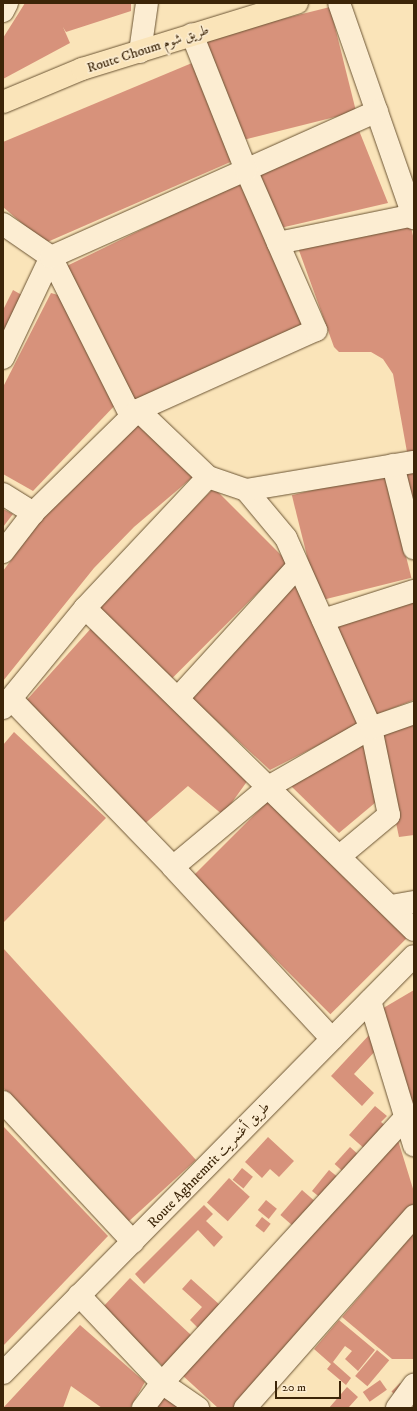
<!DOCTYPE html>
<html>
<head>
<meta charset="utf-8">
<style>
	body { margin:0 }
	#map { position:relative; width:417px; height:1411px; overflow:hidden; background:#fae4b9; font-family:"IM FELL DW Pica",Amiri,serif }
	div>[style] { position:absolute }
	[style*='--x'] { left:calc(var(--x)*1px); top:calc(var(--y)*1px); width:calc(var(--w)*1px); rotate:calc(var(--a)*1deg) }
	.building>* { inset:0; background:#d7927b; transform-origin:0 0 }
	.roads { filter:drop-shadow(0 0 1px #6c5534) drop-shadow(0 0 1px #6c5534) }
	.minor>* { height:22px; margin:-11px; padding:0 11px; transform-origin:11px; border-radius:11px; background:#fcedd2 }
	.trunk>* { height:22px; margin:-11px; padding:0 11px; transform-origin:11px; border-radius:11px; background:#fae4b9 }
	span { translate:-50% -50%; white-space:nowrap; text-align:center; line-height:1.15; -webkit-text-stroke:3px #fcedd2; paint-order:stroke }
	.street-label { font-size:14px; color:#3c2508 }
	.frame { position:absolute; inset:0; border:4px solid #3c2508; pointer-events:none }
	.scale { position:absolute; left:275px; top:1381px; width:66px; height:18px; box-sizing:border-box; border:2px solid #3c2508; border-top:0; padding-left:5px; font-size:12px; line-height:14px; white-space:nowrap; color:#3c2508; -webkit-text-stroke:3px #fcedd2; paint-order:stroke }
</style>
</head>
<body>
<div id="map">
	<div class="building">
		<i style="clip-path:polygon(25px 3px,131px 3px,131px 11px,66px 32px,63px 27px,70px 43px,3px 79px,3px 38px)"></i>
		<i style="left:330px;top:7px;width:108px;height:130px;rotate:76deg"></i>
		<i style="clip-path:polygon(192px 63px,235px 160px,45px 243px,3px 207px,3px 142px)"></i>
		<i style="clip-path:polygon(358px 128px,388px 203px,276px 229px,256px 175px)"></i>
		<i style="left:239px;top:182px;width:157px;height:194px;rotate:64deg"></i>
		<i style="clip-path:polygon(409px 219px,414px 240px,414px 451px,407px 452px,393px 374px,383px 359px,371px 352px,339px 352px,334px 347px,297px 245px)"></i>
		<i style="clip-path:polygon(13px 290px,27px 298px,3px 339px,3px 310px)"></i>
		<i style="clip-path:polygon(51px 293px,65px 297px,120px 400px,33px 491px,3px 474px,3px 387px)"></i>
		<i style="clip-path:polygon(140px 421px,194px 476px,134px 527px,94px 568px,3px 681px,3px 571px,40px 521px)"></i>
		<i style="clip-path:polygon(414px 468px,414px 528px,400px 471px)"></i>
		<i style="left:385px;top:472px;width:109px;height:96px;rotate:76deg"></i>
		<i style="left:214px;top:488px;width:105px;height:168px;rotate:45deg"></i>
		<i style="clip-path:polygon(3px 509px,13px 514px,3px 527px)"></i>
		<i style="clip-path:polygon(293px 581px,360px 724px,270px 770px,187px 694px)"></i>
		<i style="clip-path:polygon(411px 596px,414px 606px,414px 700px,370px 717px,336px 621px)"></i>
		<i style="clip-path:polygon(94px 625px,248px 780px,223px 815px,188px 786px,141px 827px,24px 703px)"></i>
		<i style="clip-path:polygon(414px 720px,414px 835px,399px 837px,377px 732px)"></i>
		<i style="clip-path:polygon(14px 732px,106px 818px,3px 923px,3px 745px)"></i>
		<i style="clip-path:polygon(365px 738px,382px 797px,339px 833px,289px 784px)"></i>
		<i style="left:271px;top:798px;width:195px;height:111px;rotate:45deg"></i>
		<i style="clip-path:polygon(3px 948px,196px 1160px,128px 1222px,3px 1088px)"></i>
		<i style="clip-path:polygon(414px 990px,414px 1128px,380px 1010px)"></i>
		<i style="clip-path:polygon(371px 1033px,379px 1047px,354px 1074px,374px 1093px,362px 1106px,331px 1076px)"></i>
		<i style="clip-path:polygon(375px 1106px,387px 1116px,381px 1122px,387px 1127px,366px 1150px,349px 1135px)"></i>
		<i style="clip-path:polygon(3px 1126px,108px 1236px,3px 1346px)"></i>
		<i style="clip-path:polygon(268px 1137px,294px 1161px,279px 1177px,270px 1169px,262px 1178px,245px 1162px)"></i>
		<i style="clip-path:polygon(397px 1137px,414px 1192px,414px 1203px,363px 1257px,234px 1408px,218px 1408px,181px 1374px)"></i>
		<i style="left:350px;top:1147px;width:13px;height:23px;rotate:42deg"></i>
		<i style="left:242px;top:1168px;width:14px;height:15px;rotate:39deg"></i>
		<i style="left:329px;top:1170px;width:14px;height:27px;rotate:39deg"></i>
		<i style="left:229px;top:1178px;width:28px;height:33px;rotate:42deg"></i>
		<i style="left:302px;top:1190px;width:18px;height:33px;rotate:41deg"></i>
		<i style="left:266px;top:1200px;width:14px;height:13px;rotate:39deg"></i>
		<i style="clip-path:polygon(204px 1205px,213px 1214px,206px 1221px,223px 1237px,214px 1247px,198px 1230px,144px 1284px,135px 1274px)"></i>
		<i style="left:262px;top:1217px;width:11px;height:11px;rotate:38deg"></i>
		<i style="clip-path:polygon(414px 1233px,414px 1359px,392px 1359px,342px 1317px)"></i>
		<i style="left:130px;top:1278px;width:86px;height:42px;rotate:43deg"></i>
		<i style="clip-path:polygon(191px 1279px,220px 1305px,198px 1328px,190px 1320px,202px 1307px,182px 1289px)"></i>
		<i style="clip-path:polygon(339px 1320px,375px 1350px,358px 1371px,345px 1359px,352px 1351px,345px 1346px,333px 1362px,351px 1378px,346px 1385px,327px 1369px,331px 1364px,314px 1349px)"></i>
		<i style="clip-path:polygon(80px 1325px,145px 1382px,130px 1408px,102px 1408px,71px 1386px,63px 1408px,3px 1408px)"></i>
		<i style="left:377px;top:1350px;width:16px;height:34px;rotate:40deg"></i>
		<i style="left:380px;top:1380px;width:12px;height:21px;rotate:55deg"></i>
		<i style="left:400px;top:1383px;width:11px;height:12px;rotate:45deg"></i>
		<i style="clip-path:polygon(347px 1387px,358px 1397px,349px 1407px,351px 1408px,329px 1408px)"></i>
		<i style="clip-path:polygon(163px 1391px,183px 1408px,151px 1408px)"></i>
	</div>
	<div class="roads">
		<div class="minor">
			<i style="--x:339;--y:3;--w:228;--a:70.8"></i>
			<i style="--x:3;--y:11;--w:9;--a:-63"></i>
			<i style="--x:140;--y:52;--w:49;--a:-81.9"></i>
			<i style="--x:3;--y:224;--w:58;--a:34.5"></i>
			<i style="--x:51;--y:257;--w:178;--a:63.3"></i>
			<i style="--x:278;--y:243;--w:139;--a:-11.6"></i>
			<i style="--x:3;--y:358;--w:112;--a:-64.6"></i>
			<i style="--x:51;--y:257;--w:357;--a:-24.1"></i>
			<i style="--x:138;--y:410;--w:195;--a:-24.2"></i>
			<i style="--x:316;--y:330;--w:175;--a:-113.6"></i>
			<i style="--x:246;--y:170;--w:146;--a:-111.7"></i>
			<i style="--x:393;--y:465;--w:86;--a:75.8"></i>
			<i style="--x:208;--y:477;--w:40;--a:18.9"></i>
			<i style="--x:246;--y:490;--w:62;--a:50.2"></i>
			<i style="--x:286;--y:538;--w:208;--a:65.9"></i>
			<i style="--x:371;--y:728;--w:89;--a:78.3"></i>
			<i style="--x:389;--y:815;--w:64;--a:140.1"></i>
			<i style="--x:246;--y:490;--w:170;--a:-9.5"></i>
			<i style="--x:3;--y:494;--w:36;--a:32"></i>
			<i style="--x:3;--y:552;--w:49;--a:-52.4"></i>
			<i style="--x:33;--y:513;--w:147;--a:-44.4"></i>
			<i style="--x:138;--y:410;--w:97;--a:43.7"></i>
			<i style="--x:208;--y:477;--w:180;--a:133.2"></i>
			<i style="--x:85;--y:608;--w:460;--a:44.4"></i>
			<i style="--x:323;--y:620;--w:96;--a:-17.7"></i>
			<i style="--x:178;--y:698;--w:178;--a:-47.7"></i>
			<i style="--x:11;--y:699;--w:233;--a:46"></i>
			<i style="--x:3;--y:708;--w:129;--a:-50.6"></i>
			<i style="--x:391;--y:906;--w:23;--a:-10"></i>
			<i style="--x:370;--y:1001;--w:151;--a:73"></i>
			<i style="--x:332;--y:1039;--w:234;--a:-132.8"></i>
			<i style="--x:173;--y:867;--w:126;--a:-39.9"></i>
			<i style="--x:270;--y:786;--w:116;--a:-29.9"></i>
			<i style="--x:371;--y:728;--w:46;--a:-19.2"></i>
			<i style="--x:3;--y:1102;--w:191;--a:47.1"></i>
			<i style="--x:79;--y:1295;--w:121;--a:46.7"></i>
			<i style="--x:162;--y:1383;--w:44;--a:34.8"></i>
			<i style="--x:3;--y:1373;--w:585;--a:-45.42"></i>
			<i style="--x:143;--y:1408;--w:31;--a:-53"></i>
			<i style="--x:162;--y:1383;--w:362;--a:-47.5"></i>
			<i style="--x:245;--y:1408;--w:256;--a:-48.6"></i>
			<i style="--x:397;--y:1408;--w:29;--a:-54"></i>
		</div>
		<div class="trunk">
			<i style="--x:3;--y:102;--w:86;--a:-22.7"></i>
			<i style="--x:82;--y:69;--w:225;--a:-17.1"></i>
		</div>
	</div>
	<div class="street-label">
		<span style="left:148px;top:49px;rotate:-18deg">Route Choum طريق شوم</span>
		<span style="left:209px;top:1165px;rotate:-46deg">Route Aghnemrit طريق أغنمريت</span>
	</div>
	<div class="frame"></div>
	<div class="scale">20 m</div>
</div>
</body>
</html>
